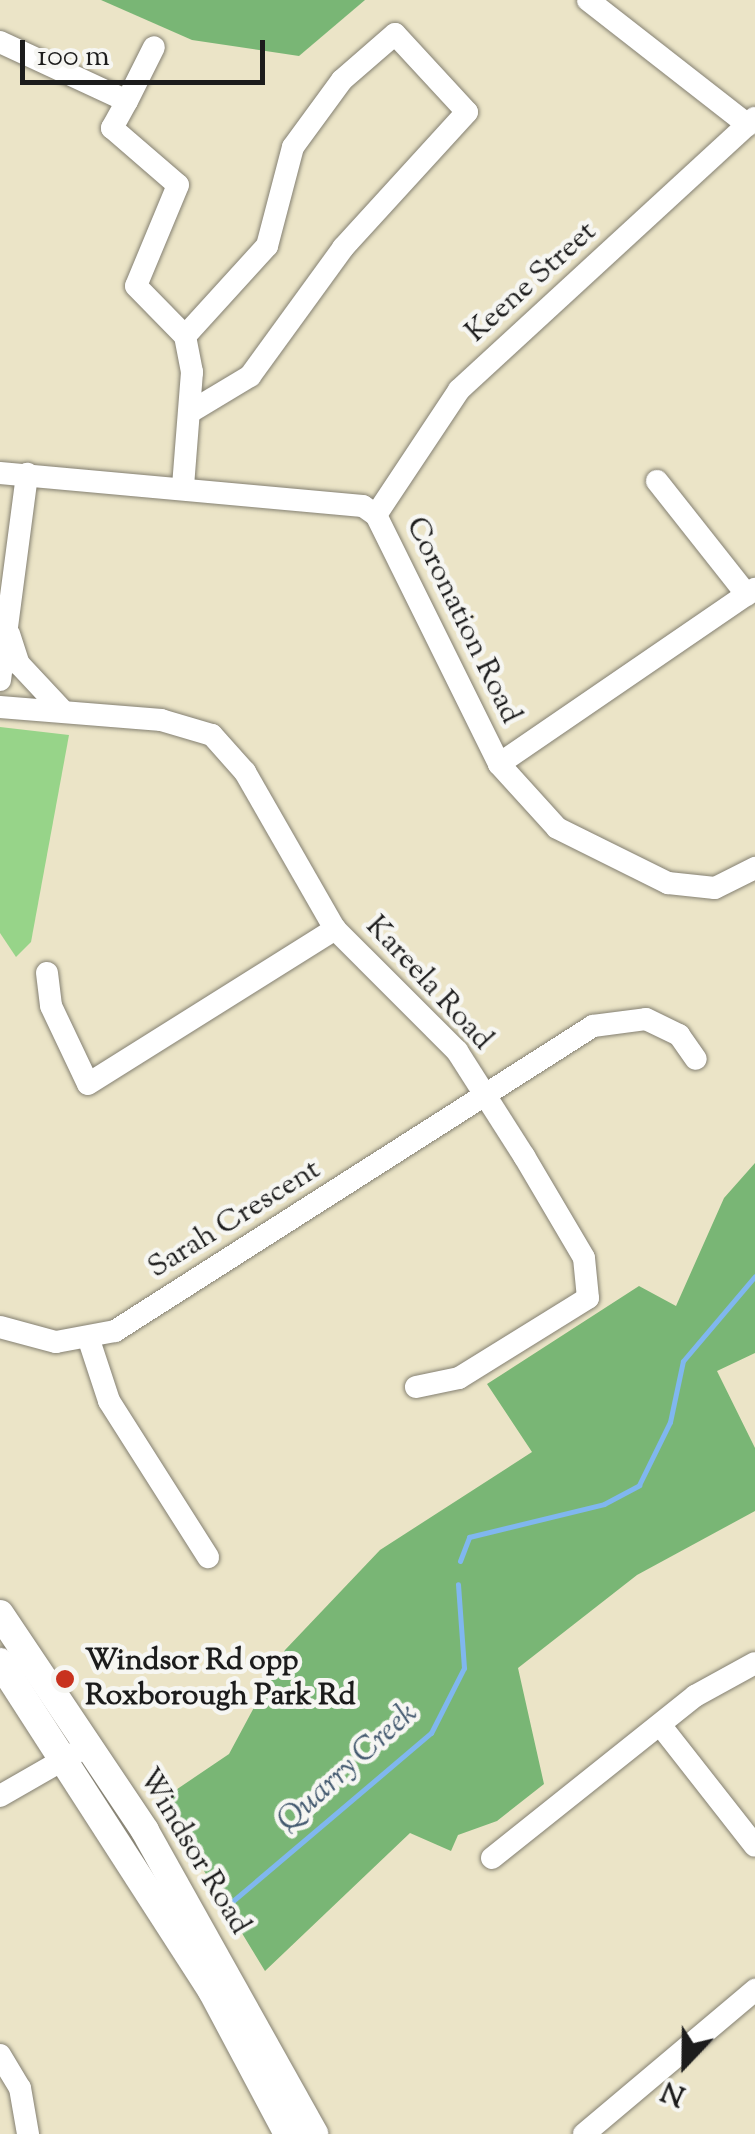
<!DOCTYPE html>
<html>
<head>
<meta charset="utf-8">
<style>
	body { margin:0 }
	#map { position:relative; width:755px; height:2134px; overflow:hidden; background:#ebe4c7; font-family:"Sorts Mill Goudy",serif }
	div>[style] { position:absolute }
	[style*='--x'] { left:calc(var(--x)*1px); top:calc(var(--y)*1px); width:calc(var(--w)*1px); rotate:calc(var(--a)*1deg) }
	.green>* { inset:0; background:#97d489 }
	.forest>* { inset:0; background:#79b675 }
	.stream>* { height:5px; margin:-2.5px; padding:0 2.5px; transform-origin:2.5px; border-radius:2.5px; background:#80b7ef }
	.roads { filter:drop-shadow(0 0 2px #848072) drop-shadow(0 0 2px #848072) }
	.minor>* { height:22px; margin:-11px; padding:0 11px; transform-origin:11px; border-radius:11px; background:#fff }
	.major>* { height:28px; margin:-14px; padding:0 14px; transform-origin:14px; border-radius:14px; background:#fff }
	.dots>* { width:28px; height:28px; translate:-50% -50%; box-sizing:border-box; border:5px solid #f6f6f2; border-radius:50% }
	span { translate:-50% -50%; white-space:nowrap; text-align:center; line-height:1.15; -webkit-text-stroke:9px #f6f6f2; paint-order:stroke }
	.street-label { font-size:30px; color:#1c1c1c }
	.poi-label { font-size:30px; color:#1c1c1c; font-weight:700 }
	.left { translate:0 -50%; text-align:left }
	.water-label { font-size:32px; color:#445a70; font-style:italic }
	.north { position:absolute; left:635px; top:2014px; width:100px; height:100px; -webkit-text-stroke:8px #f6f6f2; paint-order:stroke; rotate:202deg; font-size:28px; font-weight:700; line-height:40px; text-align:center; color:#1c1c1c }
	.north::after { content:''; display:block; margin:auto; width:35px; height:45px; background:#1c1c1c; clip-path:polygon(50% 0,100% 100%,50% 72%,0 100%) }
	.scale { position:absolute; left:20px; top:40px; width:245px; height:45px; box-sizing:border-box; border:5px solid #1c1c1c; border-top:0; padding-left:12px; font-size:30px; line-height:35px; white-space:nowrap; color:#1c1c1c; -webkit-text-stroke:8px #f6f6f2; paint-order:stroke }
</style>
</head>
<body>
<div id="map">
	<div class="green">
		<i style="clip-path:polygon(0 727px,69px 735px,31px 942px,16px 957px,0 933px)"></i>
	</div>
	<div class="forest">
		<i style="clip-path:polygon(101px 0,365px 0,299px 56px,192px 40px)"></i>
		<i style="clip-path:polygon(755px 1163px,755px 1353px,717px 1371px,755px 1448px,755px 1511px,637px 1575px,518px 1668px,544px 1784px,497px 1821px,458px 1835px,451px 1851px,410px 1833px,265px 1971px,161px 1800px,229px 1754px,285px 1650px,380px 1550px,532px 1452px,487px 1384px,639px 1286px,676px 1306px,724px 1198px)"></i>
	</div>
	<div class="stream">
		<i style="--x:460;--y:1561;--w:26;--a:-69"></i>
		<i style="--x:469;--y:1537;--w:139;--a:-13.7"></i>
		<i style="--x:604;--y:1504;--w:40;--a:-28"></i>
		<i style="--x:639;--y:1485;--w:70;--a:-63.8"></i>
		<i style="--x:670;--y:1422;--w:62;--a:-78"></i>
		<i style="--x:683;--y:1361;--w:111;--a:-49.7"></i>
		<i style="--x:228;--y:1905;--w:266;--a:-40.3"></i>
		<i style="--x:431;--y:1733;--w:73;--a:-63.1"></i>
		<i style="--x:464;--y:1668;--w:84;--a:-94.1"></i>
	</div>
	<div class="roads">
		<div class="minor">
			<i style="--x:588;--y:0;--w:203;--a:38"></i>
			<i style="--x:0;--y:42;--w:140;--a:24.9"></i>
			<i style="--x:127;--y:101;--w:31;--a:119"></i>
			<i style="--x:112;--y:128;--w:87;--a:40.8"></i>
			<i style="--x:178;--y:185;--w:109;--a:112.6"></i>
			<i style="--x:136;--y:286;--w:70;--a:45.6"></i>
			<i style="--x:185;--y:336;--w:37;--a:79"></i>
			<i style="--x:192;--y:372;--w:114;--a:94.5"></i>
			<i style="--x:127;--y:101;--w:60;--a:-63.4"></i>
			<i style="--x:185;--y:336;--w:122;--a:-47.7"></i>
			<i style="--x:267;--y:246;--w:102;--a:-75.3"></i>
			<i style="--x:293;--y:147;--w:83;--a:-53.8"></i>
			<i style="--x:342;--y:80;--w:70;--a:-41"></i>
			<i style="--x:395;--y:34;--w:106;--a:47.3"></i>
			<i style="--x:467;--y:112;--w:184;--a:132.4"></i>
			<i style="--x:343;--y:248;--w:158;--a:126"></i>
			<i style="--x:250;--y:376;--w:70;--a:149"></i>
			<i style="--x:0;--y:473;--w:364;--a:5.2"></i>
			<i style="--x:363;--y:506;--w:16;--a:35"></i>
			<i style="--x:376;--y:515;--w:278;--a:63.7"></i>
			<i style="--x:499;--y:764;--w:310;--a:-34.4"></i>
			<i style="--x:657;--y:481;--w:145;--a:51.7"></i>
			<i style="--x:376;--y:515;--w:150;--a:-56.4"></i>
			<i style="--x:459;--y:390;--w:402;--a:-42.6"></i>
			<i style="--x:9;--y:634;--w:32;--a:72"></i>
			<i style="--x:19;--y:664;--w:64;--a:46.9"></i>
			<i style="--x:0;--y:680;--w:208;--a:-82.5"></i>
			<i style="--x:0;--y:707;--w:162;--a:4.6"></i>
			<i style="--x:161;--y:720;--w:53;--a:16.4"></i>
			<i style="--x:212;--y:735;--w:50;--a:48.3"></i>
			<i style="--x:245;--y:772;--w:181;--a:60.2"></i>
			<i style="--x:335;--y:929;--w:173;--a:45"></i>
			<i style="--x:457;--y:1051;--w:125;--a:57.5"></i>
			<i style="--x:524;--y:1156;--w:118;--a:59.5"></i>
			<i style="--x:584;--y:1258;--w:40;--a:84.3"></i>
			<i style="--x:588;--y:1298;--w:152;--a:148.2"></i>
			<i style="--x:459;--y:1378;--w:44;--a:168.2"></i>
			<i style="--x:499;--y:764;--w:86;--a:47.8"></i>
			<i style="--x:557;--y:828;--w:124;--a:26.4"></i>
			<i style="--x:668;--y:883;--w:47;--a:6.1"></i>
			<i style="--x:715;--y:888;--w:45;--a:-26.6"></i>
			<i style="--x:47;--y:973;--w:33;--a:83"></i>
			<i style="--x:51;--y:1006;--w:86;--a:64.6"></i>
			<i style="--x:88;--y:1084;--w:292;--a:-32.1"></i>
			<i style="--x:0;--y:1327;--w:58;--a:15"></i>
			<i style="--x:56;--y:1342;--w:60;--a:-10.6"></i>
			<i style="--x:115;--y:1331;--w:567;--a:-32.54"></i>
			<i style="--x:593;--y:1026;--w:53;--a:-7.5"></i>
			<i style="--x:646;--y:1019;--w:37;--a:26"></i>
			<i style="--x:679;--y:1035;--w:29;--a:55"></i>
			<i style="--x:89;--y:1340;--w:64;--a:71.8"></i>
			<i style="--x:109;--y:1401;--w:185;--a:57.6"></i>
			<i style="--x:661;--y:1726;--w:152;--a:51.9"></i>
			<i style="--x:0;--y:1796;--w:103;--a:-29.8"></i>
			<i style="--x:492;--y:1858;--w:260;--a:-38.6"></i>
			<i style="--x:695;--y:1696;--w:68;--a:-28.8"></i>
			<i style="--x:0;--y:2055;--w:39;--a:59"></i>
			<i style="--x:20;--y:2088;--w:47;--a:80.1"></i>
			<i style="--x:584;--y:2134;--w:224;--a:-40.1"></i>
		</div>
		<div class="major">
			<i style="--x:0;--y:1614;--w:261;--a:56.2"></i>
			<i style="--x:145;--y:1831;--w:347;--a:60.8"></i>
			<i style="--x:0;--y:1662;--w:391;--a:57.2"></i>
			<i style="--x:212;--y:1991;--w:162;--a:62"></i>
		</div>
	</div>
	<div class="dots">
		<i style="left:65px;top:1679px;background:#c8321e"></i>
	</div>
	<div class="street-label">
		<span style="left:532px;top:283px;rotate:-42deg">Keene Street</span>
		<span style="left:462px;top:621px;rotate:64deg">Coronation Road</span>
		<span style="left:428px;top:984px;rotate:47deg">Kareela Road</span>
		<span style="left:235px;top:1220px;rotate:-32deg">Sarah Crescent</span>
		<span style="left:193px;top:1852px;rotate:59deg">Windsor Road</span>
	</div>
	<div class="poi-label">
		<span class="left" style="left:85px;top:1679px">Windsor Rd opp<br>Roxborough Park Rd</span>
	</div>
	<div class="water-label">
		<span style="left:348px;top:1768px;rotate:-42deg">Quarry Creek</span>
	</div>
	<div class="north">N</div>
	<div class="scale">100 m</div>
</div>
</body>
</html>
